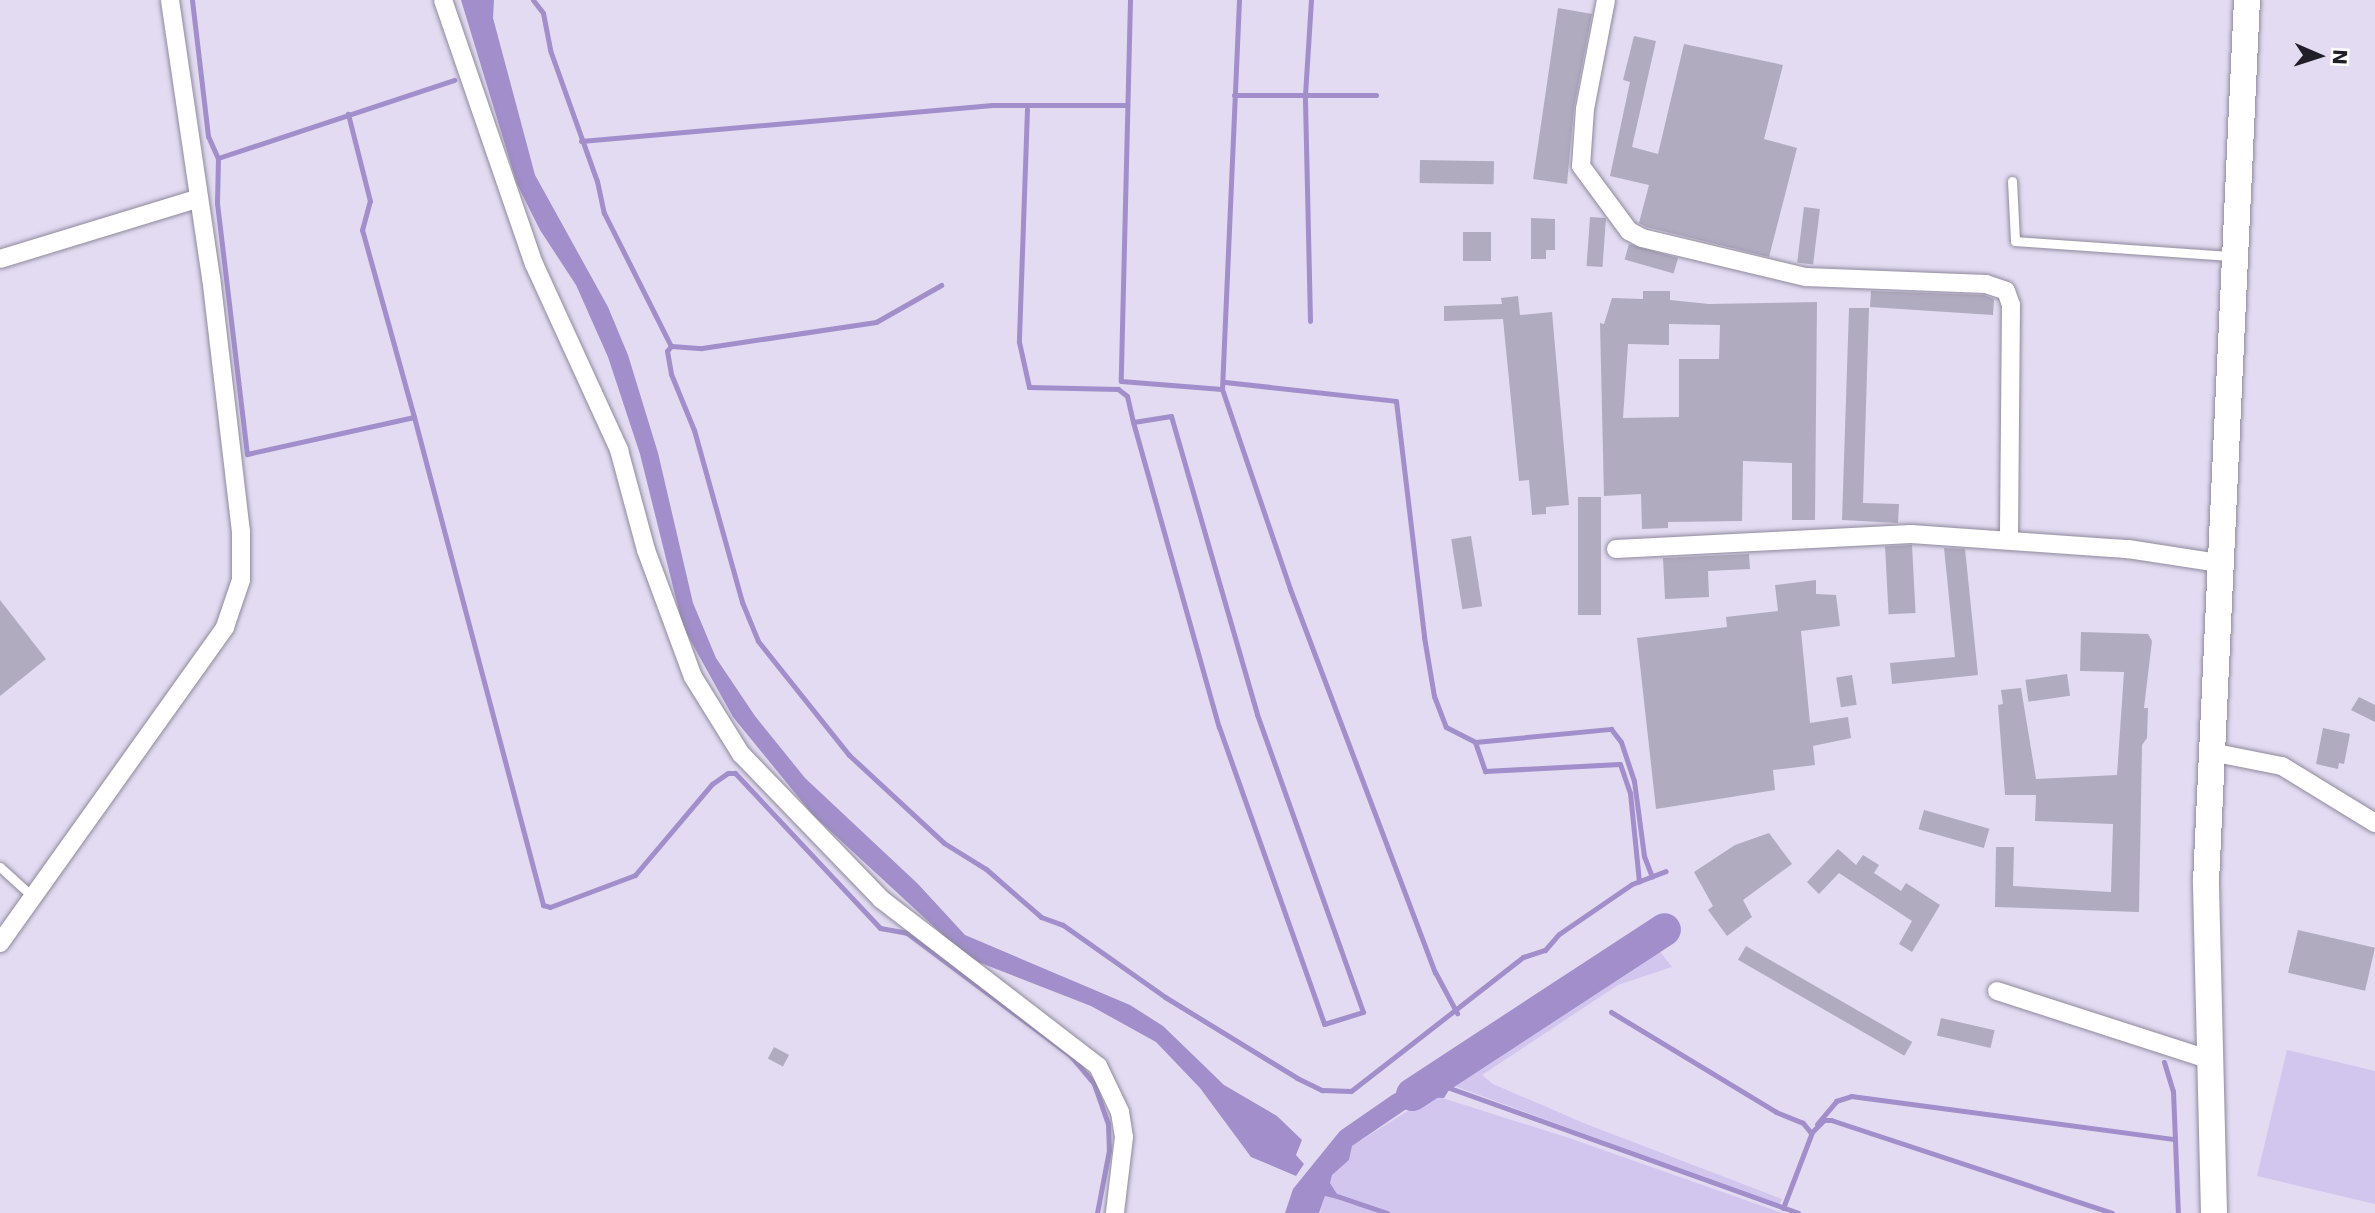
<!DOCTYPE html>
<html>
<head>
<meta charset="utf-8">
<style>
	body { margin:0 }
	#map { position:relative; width:2375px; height:1213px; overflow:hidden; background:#e2dbf1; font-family:"DejaVu Sans",sans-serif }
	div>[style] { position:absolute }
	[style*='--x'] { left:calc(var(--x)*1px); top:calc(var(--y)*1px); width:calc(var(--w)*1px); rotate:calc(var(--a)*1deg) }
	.green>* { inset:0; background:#d2c6ee }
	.water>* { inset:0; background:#a18eca }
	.stream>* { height:5px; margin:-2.5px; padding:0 2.5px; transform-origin:2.5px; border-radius:2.5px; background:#a18eca }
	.river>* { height:33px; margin:-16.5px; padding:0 16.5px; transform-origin:16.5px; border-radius:16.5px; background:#a18eca }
	.building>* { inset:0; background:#b1abc0; transform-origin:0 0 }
	.roads { filter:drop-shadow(0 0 2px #8f899d) drop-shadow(0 0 2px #8f899d) }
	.lane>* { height:9px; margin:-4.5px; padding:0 4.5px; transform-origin:4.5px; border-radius:4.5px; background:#fff }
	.street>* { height:18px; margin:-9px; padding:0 9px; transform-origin:9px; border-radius:9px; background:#fff }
	.secondary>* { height:26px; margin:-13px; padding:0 13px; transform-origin:13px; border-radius:13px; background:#fff }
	span { translate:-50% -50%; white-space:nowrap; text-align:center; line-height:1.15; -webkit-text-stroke:5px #fff; paint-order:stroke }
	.north { position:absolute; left:2284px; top:21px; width:70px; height:70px; -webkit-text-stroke:5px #fff; paint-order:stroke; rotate:93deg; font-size:19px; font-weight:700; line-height:28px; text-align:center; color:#201e26 }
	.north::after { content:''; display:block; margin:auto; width:24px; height:32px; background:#201e26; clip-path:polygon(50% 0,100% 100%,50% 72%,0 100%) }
</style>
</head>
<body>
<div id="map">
	<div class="green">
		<i style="clip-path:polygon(1652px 941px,1672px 967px,1618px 985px,1482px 1075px,1493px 1084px,1586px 1124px,1782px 1199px,1779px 1205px,1452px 1085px,1450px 1078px,1458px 1067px)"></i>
		<i style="clip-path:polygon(2287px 1050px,2375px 1071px,2375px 1204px,2257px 1176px)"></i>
		<i style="clip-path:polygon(1433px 1095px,1569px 1138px,1782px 1213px,1320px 1213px,1325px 1196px,1341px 1200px,1330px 1183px,1332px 1175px,1349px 1160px,1352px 1146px)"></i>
	</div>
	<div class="water">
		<i style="clip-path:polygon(461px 0,494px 0,493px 18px,535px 175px,608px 307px,628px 355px,658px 453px,693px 603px,716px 658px,755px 716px,805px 778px,918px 884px,965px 935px,1130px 1005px,1163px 1026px,1224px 1085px,1277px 1116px,1302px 1140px,1296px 1155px,1304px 1164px,1296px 1176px,1251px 1157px,1200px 1088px,1156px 1042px,1091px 1006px,968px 958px,813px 815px,733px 717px,683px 627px,640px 454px,608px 357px,576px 285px,540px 230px,517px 184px)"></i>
		<i style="clip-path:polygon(1446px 1066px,1452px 1074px,1452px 1085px,1444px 1098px,1424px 1097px,1352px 1146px,1349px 1160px,1332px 1175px,1330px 1183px,1341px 1200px,1325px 1196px,1319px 1213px,1285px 1213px,1293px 1189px,1340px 1131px,1392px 1095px)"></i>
	</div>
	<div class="stream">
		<i style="--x:192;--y:0;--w:137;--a:83.3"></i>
		<i style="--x:208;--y:136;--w:24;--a:66"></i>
		<i style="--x:218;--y:158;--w:45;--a:91.3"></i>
		<i style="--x:217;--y:203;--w:253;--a:83.2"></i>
		<i style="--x:247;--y:454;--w:171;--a:-12.5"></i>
		<i style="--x:414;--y:417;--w:194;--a:-105.5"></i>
		<i style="--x:362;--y:230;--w:30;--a:-75"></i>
		<i style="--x:370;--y:201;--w:90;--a:-104.2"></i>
		<i style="--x:533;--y:0;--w:16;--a:52"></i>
		<i style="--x:543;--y:13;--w:38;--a:79"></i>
		<i style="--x:550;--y:50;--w:139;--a:70.3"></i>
		<i style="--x:597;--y:181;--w:33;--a:78"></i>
		<i style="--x:604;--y:213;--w:149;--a:63.3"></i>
		<i style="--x:671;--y:346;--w:31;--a:4"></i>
		<i style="--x:702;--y:348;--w:176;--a:-8.5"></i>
		<i style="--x:876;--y:322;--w:75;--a:-29.6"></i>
		<i style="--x:1130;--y:0;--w:381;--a:91.4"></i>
		<i style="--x:1121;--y:381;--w:101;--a:4.5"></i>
		<i style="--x:1239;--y:0;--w:389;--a:92.5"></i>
		<i style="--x:1222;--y:389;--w:211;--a:71.2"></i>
		<i style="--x:1290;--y:589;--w:410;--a:69.3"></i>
		<i style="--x:1435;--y:972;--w:47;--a:61.8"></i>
		<i style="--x:1234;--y:95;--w:142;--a:0"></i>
		<i style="--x:1027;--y:109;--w:233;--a:92"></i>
		<i style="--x:1019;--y:342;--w:46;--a:77.5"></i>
		<i style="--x:1029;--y:387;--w:89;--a:1.3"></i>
		<i style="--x:1118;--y:389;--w:11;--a:38"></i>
		<i style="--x:1127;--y:396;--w:27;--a:77"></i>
		<i style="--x:1133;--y:422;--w:317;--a:74.3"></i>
		<i style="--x:1219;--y:727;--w:315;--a:70.5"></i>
		<i style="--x:1324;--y:1024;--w:41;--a:-17.1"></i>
		<i style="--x:1363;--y:1012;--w:316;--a:-109.6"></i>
		<i style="--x:1257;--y:714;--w:310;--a:-106.1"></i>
		<i style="--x:1171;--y:416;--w:38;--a:171"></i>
		<i style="--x:581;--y:141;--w:413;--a:-5"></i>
		<i style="--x:992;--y:105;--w:134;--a:0"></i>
		<i style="--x:218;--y:158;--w:249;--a:-18.3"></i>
		<i style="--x:1310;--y:321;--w:226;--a:-91.3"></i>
		<i style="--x:1305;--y:95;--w:95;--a:-86.4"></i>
		<i style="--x:671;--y:346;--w:6;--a:129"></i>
		<i style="--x:667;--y:351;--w:23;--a:80"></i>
		<i style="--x:671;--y:374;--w:61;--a:67.7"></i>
		<i style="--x:694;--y:430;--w:179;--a:74.4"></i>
		<i style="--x:742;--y:602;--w:42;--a:67.7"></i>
		<i style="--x:758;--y:641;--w:146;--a:51.4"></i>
		<i style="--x:849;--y:755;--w:129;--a:42.8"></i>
		<i style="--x:944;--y:843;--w:49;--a:31.8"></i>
		<i style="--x:986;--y:869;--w:73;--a:41.1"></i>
		<i style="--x:1041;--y:917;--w:23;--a:20"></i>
		<i style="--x:1063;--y:925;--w:125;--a:35.2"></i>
		<i style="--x:1165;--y:997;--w:155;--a:31.5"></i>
		<i style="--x:1297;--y:1078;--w:28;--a:26"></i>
		<i style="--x:1322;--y:1090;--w:29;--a:2"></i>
		<i style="--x:1351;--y:1091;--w:218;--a:-37.9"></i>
		<i style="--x:1523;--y:957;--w:23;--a:-18"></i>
		<i style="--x:1545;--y:950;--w:21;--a:-49"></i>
		<i style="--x:1559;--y:934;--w:88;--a:-34.4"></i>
		<i style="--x:1632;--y:884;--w:36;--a:-21"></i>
		<i style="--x:1225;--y:382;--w:172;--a:6.3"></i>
		<i style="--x:1396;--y:401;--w:238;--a:83.2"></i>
		<i style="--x:1424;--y:637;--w:60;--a:80.4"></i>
		<i style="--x:1434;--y:696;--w:33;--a:69"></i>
		<i style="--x:1446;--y:727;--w:33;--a:27"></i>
		<i style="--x:1475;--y:742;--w:31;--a:71"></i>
		<i style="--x:1485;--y:771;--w:135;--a:-3"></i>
		<i style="--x:1620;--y:764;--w:31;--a:71"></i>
		<i style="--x:1630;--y:793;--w:89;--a:84.2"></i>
		<i style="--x:414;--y:417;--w:505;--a:75.19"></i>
		<i style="--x:543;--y:905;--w:7;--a:16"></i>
		<i style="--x:550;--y:907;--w:91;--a:-20.6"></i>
		<i style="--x:635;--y:875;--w:119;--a:-49.8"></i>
		<i style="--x:712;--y:784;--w:19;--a:-35"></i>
		<i style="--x:728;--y:773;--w:7;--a:0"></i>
		<i style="--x:735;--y:773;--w:212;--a:46.9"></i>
		<i style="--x:880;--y:928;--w:27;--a:10"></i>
		<i style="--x:907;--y:933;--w:204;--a:36.8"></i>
		<i style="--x:1070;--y:1055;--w:38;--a:50"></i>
		<i style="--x:1094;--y:1084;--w:42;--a:70.7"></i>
		<i style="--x:1108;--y:1124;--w:26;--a:88"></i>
		<i style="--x:1109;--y:1150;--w:64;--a:100.8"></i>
		<i style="--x:1475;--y:742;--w:137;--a:-5.5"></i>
		<i style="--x:1611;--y:729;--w:16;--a:52"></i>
		<i style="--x:1621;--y:742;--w:41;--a:71.6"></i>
		<i style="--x:1634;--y:781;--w:76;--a:82.4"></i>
		<i style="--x:1644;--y:856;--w:22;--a:69"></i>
		<i style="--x:1611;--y:1012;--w:193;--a:31.2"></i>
		<i style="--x:1776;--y:1112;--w:29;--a:22"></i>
		<i style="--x:1803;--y:1123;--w:13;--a:51"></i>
		<i style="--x:1811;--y:1133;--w:18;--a:-45"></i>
		<i style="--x:1824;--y:1120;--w:7;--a:0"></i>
		<i style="--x:1831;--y:1120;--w:296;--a:18.3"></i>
		<i style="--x:2164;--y:1062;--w:30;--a:73"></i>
		<i style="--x:2173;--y:1091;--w:122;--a:87.7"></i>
		<i style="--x:1444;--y:1086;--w:376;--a:19.7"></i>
		<i style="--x:1817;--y:1124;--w:30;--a:-50"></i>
		<i style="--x:1836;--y:1101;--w:16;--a:-18"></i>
		<i style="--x:1851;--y:1096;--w:326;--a:7.6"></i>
		<i style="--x:1337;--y:1196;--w:53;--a:18.8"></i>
		<i style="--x:1783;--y:1208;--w:81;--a:-69.1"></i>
	</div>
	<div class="river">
		<i style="--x:1412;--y:1094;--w:301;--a:-33.2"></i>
	</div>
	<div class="building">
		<i style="clip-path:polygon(1558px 8px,1592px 14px,1574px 107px,1567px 184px,1533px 179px)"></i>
		<i style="clip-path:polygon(1634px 36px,1656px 41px,1632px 147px,1658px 154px,1684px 44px,1783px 65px,1764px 139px,1797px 148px,1769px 257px,1646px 227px,1639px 223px,1649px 185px,1610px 176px,1630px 82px,1623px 80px)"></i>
		<i style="left:1420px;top:160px;width:74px;height:23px;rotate:1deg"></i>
		<i style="left:1804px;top:207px;width:16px;height:56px;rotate:7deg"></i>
		<i style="left:1590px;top:217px;width:16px;height:49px;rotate:4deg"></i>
		<i style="clip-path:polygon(1531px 218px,1555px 219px,1555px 250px,1546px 250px,1546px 259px,1531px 259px)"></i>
		<i style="left:1491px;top:232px;width:29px;height:28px;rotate:90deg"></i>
		<i style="left:1629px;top:244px;width:51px;height:16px;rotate:16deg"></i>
		<i style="clip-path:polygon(evenodd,1643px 291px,1670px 291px,1670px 300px,1709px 304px,1817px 302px,1815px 520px,1792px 520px,1792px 463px,1743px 461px,1742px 521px,1668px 522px,1668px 528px,1642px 529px,1641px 494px,1604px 496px,1600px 323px,1604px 324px,1612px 298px,1643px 299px,1643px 291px,1669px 324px,1720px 325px,1719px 359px,1679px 359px,1679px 417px,1623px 418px,1628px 344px,1669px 345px,1669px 324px)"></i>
		<i style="clip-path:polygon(1871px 291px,1984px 295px,1994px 299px,1993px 315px,1870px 307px)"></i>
		<i style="clip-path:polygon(1518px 296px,1520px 315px,1552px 312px,1569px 505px,1546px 507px,1546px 514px,1532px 515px,1529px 480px,1519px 481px,1503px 319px,1444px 321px,1444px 306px,1502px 304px,1501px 298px)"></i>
		<i style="clip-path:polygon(1849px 308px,1869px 308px,1863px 503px,1899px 504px,1898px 523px,1842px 520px)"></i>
		<i style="left:1578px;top:497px;width:23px;height:118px"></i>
		<i style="left:1471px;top:536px;width:71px;height:20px;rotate:81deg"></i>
		<i style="left:1912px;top:545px;width:68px;height:27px;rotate:87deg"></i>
		<i style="clip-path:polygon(1944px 548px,1965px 549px,1978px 675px,1892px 684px,1890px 663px,1955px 657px)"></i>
		<i style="clip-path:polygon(1749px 554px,1750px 569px,1708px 571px,1709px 597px,1665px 599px,1663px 558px)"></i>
		<i style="clip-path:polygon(1816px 580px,1816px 594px,1836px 595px,1840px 626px,1801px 631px,1810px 723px,1848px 717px,1851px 738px,1813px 746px,1815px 765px,1773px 770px,1775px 790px,1656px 809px,1637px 638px,1727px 627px,1726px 617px,1778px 611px,1775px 585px)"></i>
		<i style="clip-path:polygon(0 600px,46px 659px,0 696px)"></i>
		<i style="clip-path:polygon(2081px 632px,2148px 634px,2152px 641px,2144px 708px,2148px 708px,2147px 738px,2142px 745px,2139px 912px,1995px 907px,1996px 847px,2014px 847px,2013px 886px,2111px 892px,2113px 824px,2035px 821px,2036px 795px,2005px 795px,1998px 705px,2003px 704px,2001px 690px,2021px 688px,2036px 779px,2117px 775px,2124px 672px,2080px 671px)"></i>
		<i style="left:2067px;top:674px;width:22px;height:42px;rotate:82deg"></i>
		<i style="left:1852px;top:675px;width:30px;height:16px;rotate:81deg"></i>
		<i style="clip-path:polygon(2359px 697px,2375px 705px,2375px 722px,2351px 710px)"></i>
		<i style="clip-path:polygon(2323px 728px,2350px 734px,2344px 764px,2339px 763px,2338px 769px,2316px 764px)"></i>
		<i style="left:1924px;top:810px;width:68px;height:20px;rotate:16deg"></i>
		<i style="clip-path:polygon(1769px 833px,1792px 864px,1743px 900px,1752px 917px,1727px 936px,1708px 910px,1713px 906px,1694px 872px,1735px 845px)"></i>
		<i style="clip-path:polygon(1838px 849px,1856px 865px,1863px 855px,1879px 865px,1874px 873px,1901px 891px,1906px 883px,1940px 905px,1912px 952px,1899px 944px,1912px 921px,1839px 873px,1819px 894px,1807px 882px)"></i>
		<i style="left:2298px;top:930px;width:79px;height:44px;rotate:13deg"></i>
		<i style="left:1746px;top:946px;width:192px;height:16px;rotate:30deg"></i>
		<i style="left:1941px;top:1018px;width:55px;height:18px;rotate:13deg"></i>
		<i style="left:774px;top:1047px;width:17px;height:13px;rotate:28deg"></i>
	</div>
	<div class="roads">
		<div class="lane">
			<i style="--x:2012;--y:181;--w:60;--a:87.1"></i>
			<i style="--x:2015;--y:241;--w:218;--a:4"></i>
			<i style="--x:0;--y:867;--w:45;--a:42.3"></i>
		</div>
		<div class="street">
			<i style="--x:443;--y:0;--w:279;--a:71"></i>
			<i style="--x:534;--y:264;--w:205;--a:65.4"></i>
			<i style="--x:619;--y:450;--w:104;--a:74.9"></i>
			<i style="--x:646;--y:550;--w:135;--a:69.7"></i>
			<i style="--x:693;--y:677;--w:91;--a:58.1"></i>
			<i style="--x:741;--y:754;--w:202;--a:46"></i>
			<i style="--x:881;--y:899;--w:274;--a:37.6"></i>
			<i style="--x:1098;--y:1066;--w:51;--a:64.4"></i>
			<i style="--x:1120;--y:1112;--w:25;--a:81"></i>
			<i style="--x:1124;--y:1137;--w:77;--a:96.8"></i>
			<i style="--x:1606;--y:0;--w:111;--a:100.9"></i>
			<i style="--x:1585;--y:109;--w:57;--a:94"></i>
			<i style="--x:1581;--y:166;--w:81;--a:53.6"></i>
			<i style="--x:1629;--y:231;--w:15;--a:28"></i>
			<i style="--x:1642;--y:238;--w:169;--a:13.4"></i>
			<i style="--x:1806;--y:277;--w:180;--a:2.2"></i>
			<i style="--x:1986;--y:284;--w:21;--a:19"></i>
			<i style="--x:2006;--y:291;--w:15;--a:70"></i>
			<i style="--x:2011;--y:305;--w:235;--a:90.5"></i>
			<i style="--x:0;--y:259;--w:208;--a:-17"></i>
			<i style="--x:1616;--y:549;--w:295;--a:-2.9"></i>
			<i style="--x:1911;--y:534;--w:218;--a:4"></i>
			<i style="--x:2128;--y:549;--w:91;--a:8.8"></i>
			<i style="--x:2211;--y:752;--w:72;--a:11.2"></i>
			<i style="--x:2282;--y:766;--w:109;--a:31.5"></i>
			<i style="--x:0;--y:943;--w:388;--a:-54.5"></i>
			<i style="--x:225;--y:627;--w:50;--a:-71.2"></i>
			<i style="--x:241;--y:580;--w:48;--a:-90"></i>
			<i style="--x:241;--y:532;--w:256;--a:-96.7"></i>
			<i style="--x:211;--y:278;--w:281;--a:-98.4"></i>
			<i style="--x:1997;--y:991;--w:225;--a:17.9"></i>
		</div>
		<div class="secondary">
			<i style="--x:2214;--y:1213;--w:331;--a:-91.4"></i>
			<i style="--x:2206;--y:882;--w:883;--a:-87.34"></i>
		</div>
	</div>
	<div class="north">N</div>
</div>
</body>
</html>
